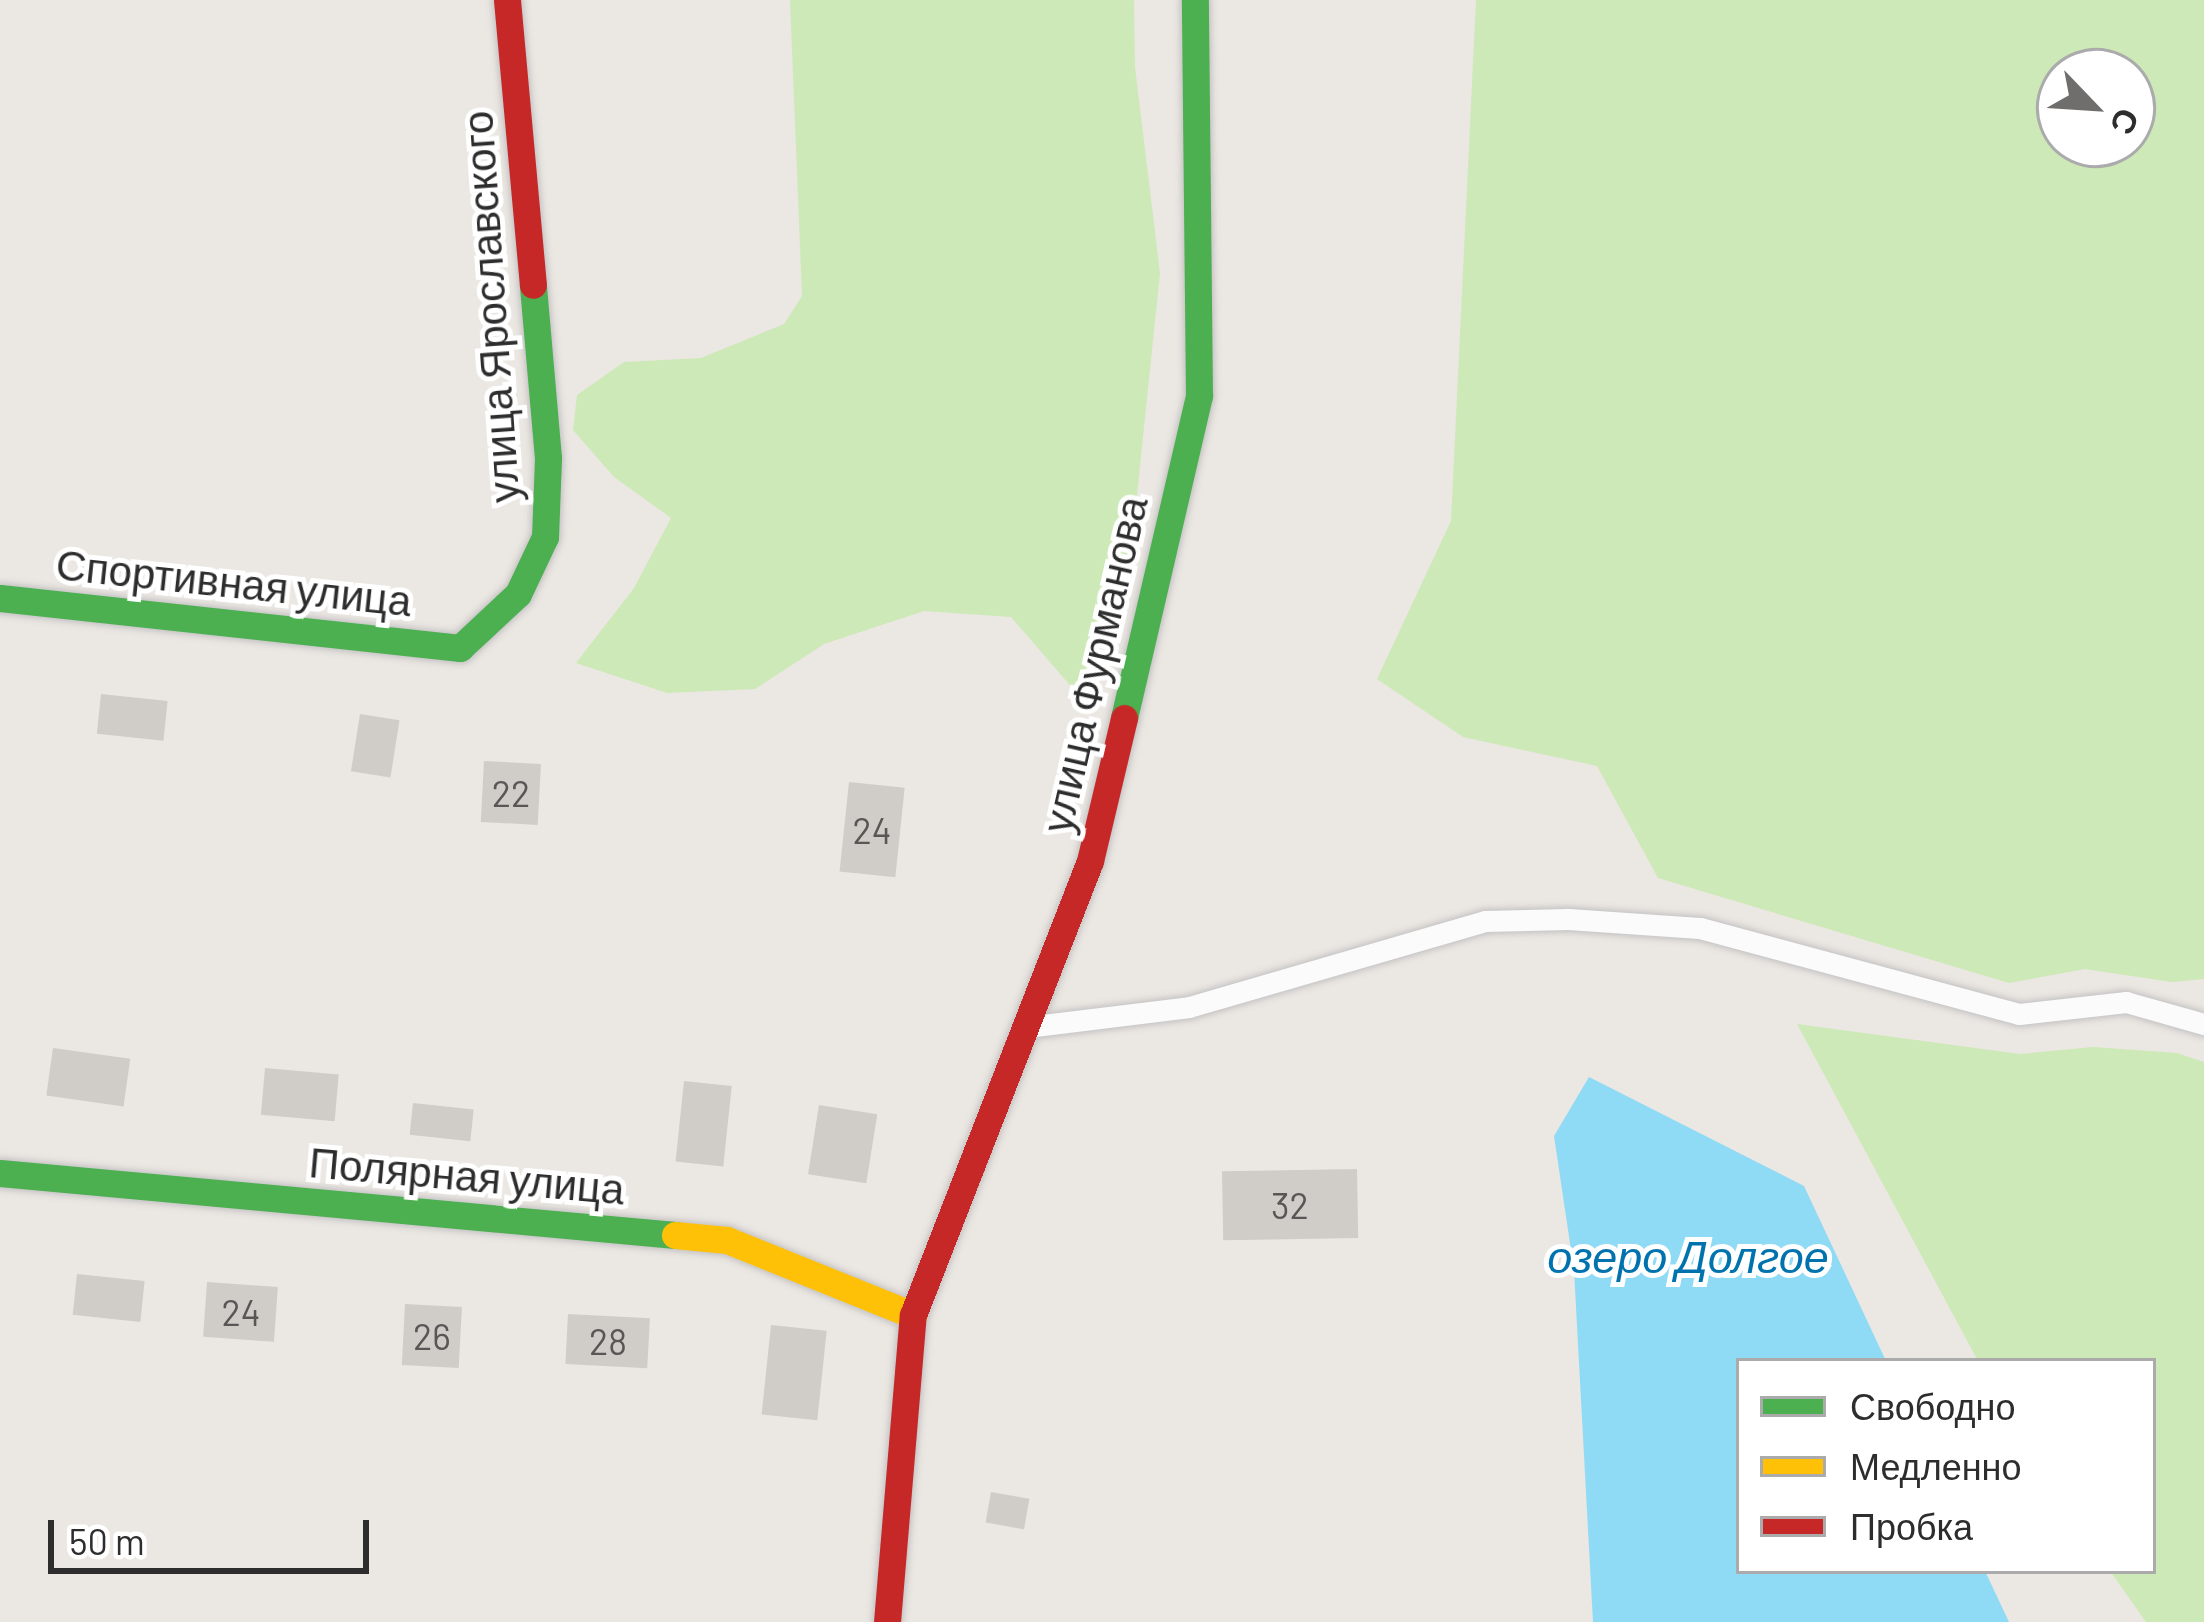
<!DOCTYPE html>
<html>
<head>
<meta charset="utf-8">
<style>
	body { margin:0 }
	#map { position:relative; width:2204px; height:1622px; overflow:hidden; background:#ebe7e2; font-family:Barlow,sans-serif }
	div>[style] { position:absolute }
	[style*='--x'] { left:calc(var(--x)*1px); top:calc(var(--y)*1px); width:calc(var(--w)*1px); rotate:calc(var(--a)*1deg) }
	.green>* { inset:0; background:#cde9b8 }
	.water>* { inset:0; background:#8fdaf4 }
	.building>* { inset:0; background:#d0cdc9; transform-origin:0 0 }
	.roads { filter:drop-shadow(0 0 3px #c4c3c4) drop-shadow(0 0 3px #c4c3c4) }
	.lane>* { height:21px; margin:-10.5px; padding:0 10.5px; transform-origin:10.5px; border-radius:10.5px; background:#fcfbfb }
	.fast>* { height:27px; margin:-13.5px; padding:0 13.5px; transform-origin:13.5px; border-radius:13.5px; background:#4caf50 }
	.slow>* { height:27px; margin:-13.5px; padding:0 13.5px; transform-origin:13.5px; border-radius:13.5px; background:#ffc107 }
	.jam>* { height:27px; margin:-13.5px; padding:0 13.5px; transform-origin:13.5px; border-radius:13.5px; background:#c62828 }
	span { translate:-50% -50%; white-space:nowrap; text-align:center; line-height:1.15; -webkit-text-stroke:10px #fff; paint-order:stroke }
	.number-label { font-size:36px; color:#585756 }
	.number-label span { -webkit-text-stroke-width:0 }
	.street-label { font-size:42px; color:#2d2d2d }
	.water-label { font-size:45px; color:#0073ae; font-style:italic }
	.legend { position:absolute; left:1736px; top:1358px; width:420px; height:216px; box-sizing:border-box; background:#fff; border:3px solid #ababab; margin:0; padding:15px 21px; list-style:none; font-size:36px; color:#2d2d2d }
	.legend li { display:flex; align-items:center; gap:24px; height:60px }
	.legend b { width:60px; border:3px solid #ababab }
	.north { position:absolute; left:2036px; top:48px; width:120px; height:120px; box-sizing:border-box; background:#fff; border:3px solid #ababab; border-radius:50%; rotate:115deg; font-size:33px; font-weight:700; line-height:48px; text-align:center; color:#2d2d2d }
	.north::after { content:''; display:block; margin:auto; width:42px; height:54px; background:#706e6c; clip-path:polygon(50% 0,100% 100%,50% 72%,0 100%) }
	.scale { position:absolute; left:48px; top:1520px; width:321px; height:54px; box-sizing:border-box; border:6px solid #2d2d2d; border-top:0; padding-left:15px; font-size:36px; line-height:42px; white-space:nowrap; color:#2d2d2d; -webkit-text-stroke:9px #fff; paint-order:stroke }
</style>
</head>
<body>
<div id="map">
	<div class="green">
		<i style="clip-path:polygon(790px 0,1134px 0,1135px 67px,1160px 273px,1128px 582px,1075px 691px,1011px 617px,924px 611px,824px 644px,755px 689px,667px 693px,576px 663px,634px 588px,671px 518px,614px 477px,573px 430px,577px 395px,624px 362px,701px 358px,784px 324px,802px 296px)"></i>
		<i style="clip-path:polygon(evenodd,1476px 0,2204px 0,2204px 979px,2172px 982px,2085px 969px,2009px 983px,1658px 878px,1597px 766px,1463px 737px,1377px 679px,1451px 521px,1476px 0,2132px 72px,2132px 144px,2060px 144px,2060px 72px,2132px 72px)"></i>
		<i style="clip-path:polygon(1797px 1024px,2020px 1054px,2093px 1047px,2177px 1053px,2204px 1062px,2204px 1622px,2146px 1622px,2110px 1571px,2153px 1571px,2153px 1361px,1978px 1361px)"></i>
	</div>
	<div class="water">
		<i style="clip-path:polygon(1589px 1077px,1804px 1186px,1886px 1361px,1739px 1361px,1739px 1571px,1985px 1571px,2009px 1622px,1593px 1622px,1574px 1270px,1554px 1136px)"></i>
	</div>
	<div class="building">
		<i style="left:101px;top:694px;width:67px;height:40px;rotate:6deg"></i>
		<i style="left:360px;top:714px;width:40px;height:58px;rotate:9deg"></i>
		<i style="left:484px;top:761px;width:57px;height:61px;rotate:3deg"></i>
		<i style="left:849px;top:782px;width:56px;height:90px;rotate:6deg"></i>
		<i style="left:53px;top:1048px;width:78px;height:48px;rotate:8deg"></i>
		<i style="left:265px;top:1068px;width:74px;height:47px;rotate:5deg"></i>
		<i style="left:684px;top:1081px;width:48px;height:81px;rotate:6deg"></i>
		<i style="left:413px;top:1103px;width:61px;height:32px;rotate:6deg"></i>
		<i style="left:819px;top:1105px;width:59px;height:70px;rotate:9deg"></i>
		<i style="left:1357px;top:1169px;width:69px;height:135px;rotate:89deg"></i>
		<i style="left:77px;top:1274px;width:68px;height:41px;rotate:6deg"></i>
		<i style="left:207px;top:1282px;width:71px;height:55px;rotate:4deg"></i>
		<i style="left:405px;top:1304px;width:57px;height:61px;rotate:3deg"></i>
		<i style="left:568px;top:1314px;width:82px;height:50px;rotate:3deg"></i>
		<i style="left:771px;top:1325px;width:56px;height:90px;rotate:6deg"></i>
		<i style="left:991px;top:1492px;width:39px;height:31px;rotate:10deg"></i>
	</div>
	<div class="roads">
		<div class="lane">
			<i style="--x:1035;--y:1026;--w:155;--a:-7"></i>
			<i style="--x:1189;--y:1007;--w:308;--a:-16.2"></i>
			<i style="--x:1485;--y:921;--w:83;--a:-1.4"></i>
			<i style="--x:1568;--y:919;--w:132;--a:3.9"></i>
			<i style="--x:1700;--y:928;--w:330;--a:15.1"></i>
			<i style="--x:2019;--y:1014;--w:108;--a:-6.4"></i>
			<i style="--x:2126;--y:1002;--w:81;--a:15.8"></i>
		</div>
		<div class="fast">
			<i style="--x:0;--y:598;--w:463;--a:6.2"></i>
			<i style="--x:460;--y:648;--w:79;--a:-43"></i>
			<i style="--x:518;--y:594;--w:63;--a:-64.7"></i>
			<i style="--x:545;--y:537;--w:79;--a:-87.8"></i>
			<i style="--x:548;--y:458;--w:174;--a:-95"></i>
			<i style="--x:1124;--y:718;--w:331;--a:-76.9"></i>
			<i style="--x:1199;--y:396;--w:396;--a:-90.6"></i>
			<i style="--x:0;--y:1173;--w:678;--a:5.25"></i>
		</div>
		<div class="slow">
			<i style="--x:675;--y:1235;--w:52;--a:5.5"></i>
			<i style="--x:727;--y:1240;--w:201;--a:22"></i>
		</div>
		<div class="jam">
			<i style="--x:507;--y:0;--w:286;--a:84.8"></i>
			<i style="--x:887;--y:1622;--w:308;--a:-85.2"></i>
			<i style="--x:913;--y:1315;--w:487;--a:-68.7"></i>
			<i style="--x:1090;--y:861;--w:147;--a:-76.6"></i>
		</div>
	</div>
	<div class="number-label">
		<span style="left:511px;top:793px">22</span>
		<span style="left:872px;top:830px">24</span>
		<span style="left:1290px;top:1205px">32</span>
		<span style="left:241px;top:1312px">24</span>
		<span style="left:432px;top:1336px">26</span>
		<span style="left:608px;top:1341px">28</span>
	</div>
	<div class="street-label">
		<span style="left:489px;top:307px;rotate:-94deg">улица Ярославского</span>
		<span style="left:234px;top:581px;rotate:6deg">Спортивная улица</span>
		<span style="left:1093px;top:664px;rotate:-77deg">улица Фурманова</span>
		<span style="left:467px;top:1174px;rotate:5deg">Полярная улица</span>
	</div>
	<div class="water-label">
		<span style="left:1688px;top:1256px">озеро Долгое</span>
	</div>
	<ul class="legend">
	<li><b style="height:15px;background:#4caf50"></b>Свободно</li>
	<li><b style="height:15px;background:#ffc107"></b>Медленно</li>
	<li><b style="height:15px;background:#c62828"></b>Пробка</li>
	</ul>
	<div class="north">С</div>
	<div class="scale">50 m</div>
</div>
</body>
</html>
